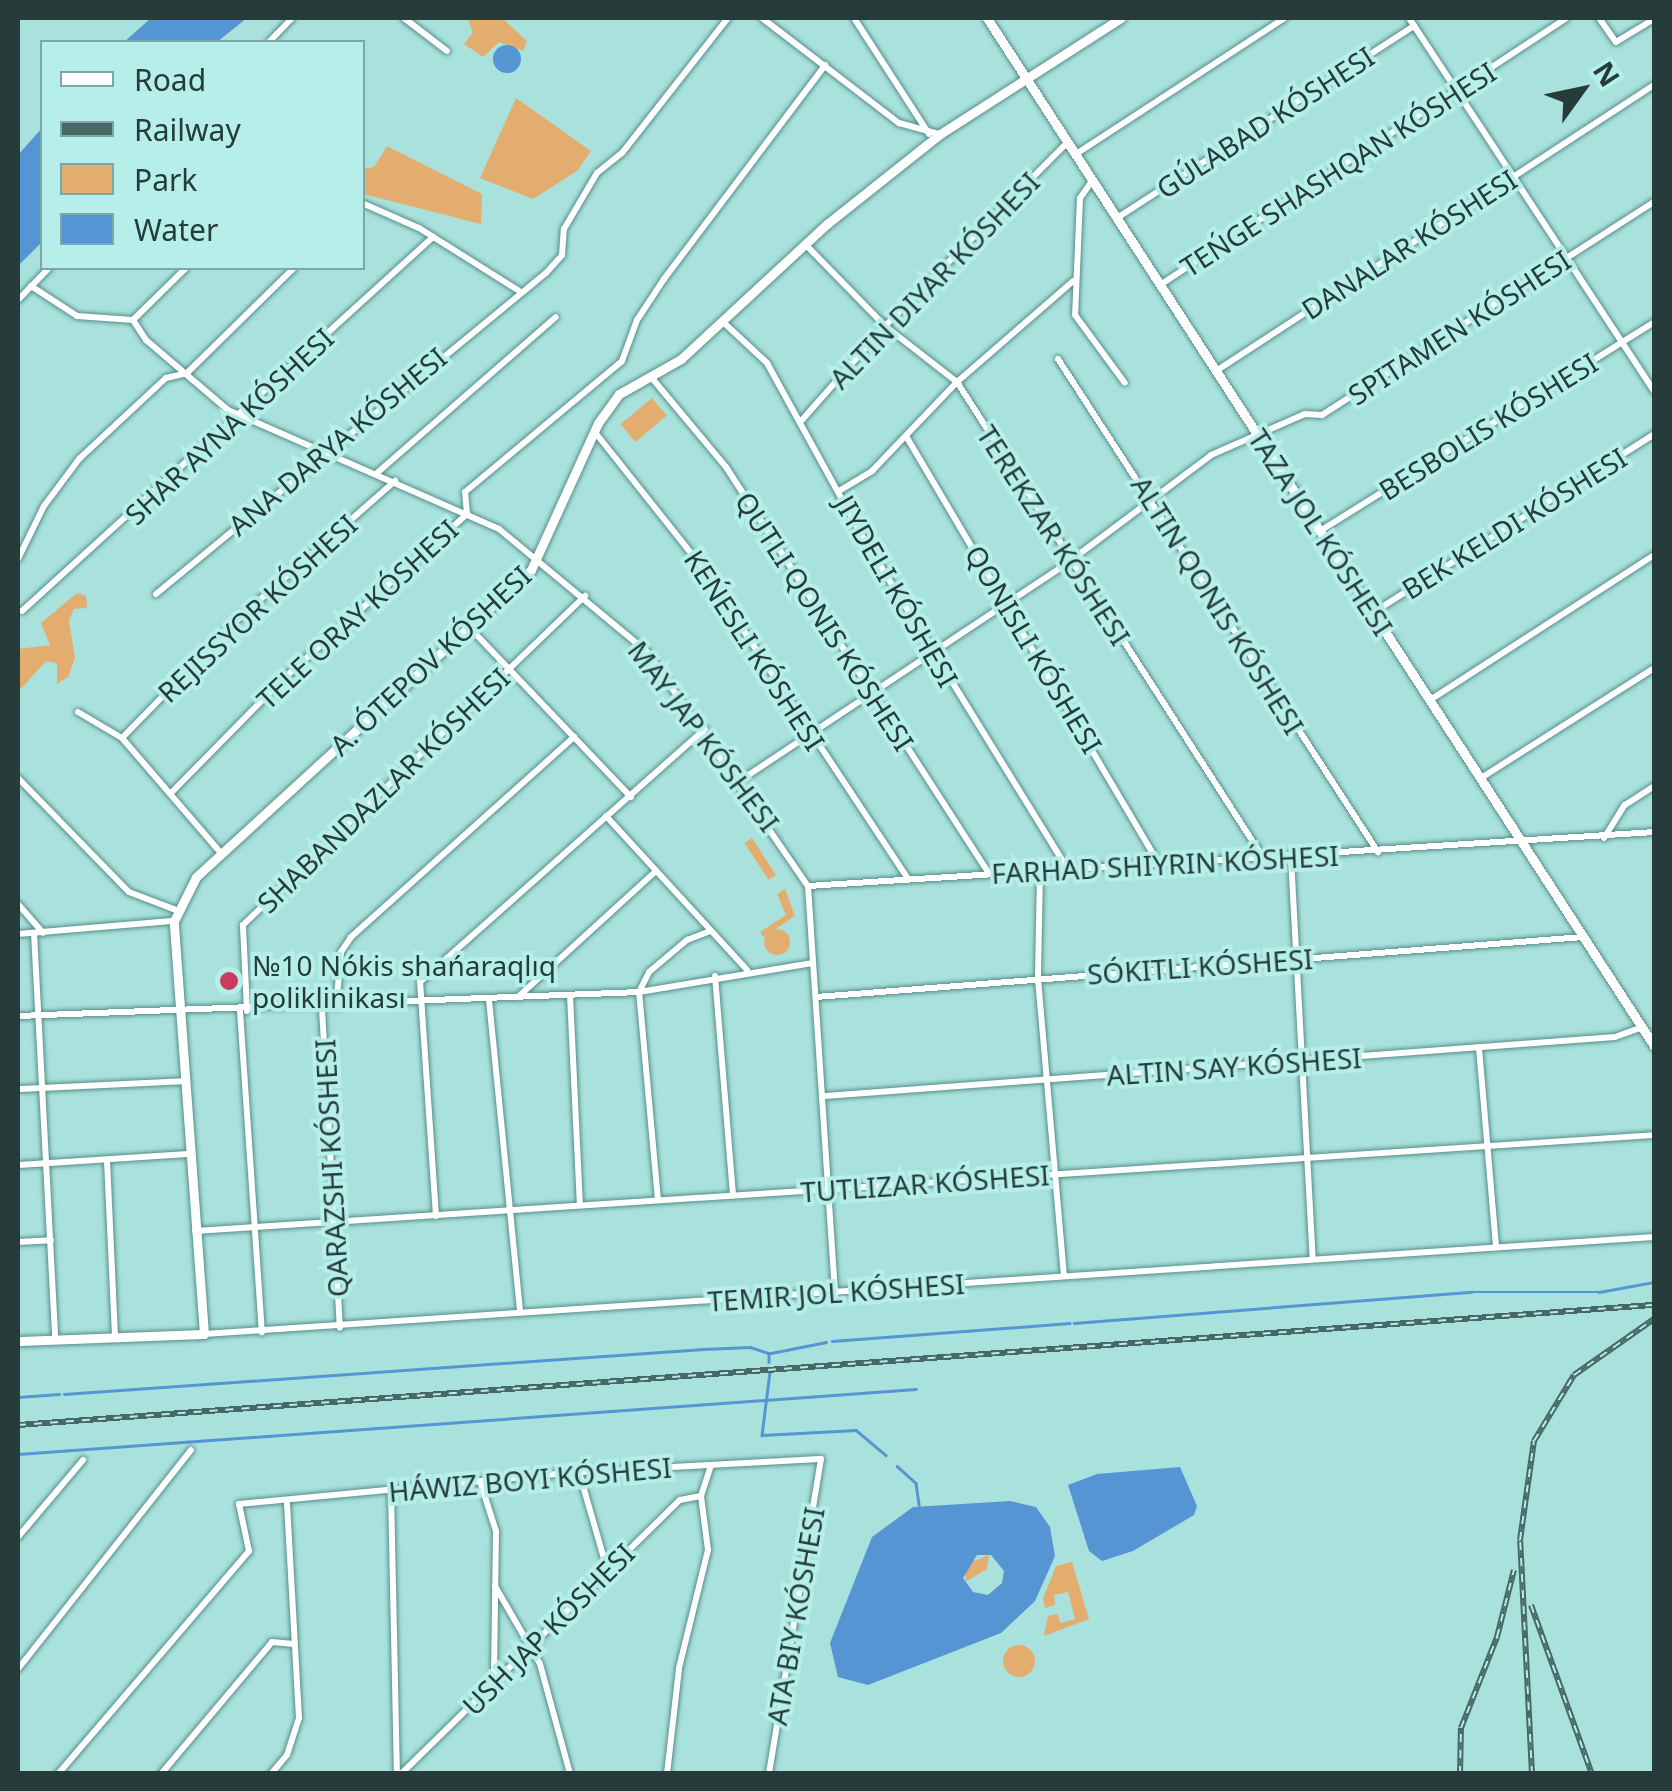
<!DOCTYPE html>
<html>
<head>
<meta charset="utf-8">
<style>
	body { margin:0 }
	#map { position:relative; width:1672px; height:1791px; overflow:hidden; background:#a9e2dd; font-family:"Noto Sans",sans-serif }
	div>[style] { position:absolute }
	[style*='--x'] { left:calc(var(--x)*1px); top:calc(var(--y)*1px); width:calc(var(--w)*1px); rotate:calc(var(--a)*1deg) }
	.green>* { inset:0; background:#e3ad6f; transform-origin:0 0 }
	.round { border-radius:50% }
	.water>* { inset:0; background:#5595d3 }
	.stream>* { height:2.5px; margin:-1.25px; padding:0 1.25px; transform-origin:1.25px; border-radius:1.25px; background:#5595d3 }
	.roads { filter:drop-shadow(0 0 2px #578e89) drop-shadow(0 0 2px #578e89) }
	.street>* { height:6px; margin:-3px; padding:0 3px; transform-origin:3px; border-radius:3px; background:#fff }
	.secondary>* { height:9px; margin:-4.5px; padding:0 4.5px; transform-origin:4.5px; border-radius:4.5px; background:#fff }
	.rail>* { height:6px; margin-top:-3px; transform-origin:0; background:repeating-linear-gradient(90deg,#b6efea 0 8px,#486865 0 16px); box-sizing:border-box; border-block:2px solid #486865 }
	.dots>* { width:28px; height:28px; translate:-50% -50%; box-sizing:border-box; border:5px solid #b6efea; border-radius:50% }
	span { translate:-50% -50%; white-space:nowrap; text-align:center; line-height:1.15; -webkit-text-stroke:8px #b6efea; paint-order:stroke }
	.street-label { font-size:28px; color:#253c3a }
	.poi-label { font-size:28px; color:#253c3a }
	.left { translate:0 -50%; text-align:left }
	.frame { position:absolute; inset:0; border:20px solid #253c3a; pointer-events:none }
	.legend { position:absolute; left:40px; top:40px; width:325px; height:230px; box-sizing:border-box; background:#b6efea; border:2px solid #7ca7a4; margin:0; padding:12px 18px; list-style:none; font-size:30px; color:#253c3a }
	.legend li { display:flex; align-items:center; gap:20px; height:50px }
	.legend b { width:50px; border:2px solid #7ca7a4 }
	.north { position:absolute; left:1532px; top:40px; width:100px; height:100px; -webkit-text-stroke:8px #b6efea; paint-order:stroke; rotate:57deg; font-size:28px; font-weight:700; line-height:40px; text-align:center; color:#253c3a }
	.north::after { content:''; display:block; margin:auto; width:35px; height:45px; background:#253c3a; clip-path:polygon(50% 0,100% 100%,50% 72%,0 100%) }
</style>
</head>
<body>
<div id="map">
	<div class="green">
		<i style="clip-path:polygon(467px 18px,502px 18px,527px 41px,523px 51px,499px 42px,483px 57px,464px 44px,473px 32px)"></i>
		<i style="clip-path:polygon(516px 98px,591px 151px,577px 171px,533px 199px,480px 178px)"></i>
		<i style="clip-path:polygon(387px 146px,482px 194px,481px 224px,363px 194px,363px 169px,374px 167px)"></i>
		<i style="left:652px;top:398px;width:23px;height:41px;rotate:50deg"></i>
		<i style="clip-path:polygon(77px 593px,86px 596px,87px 608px,74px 609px,69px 620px,75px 658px,68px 677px,57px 684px,57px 663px,46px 661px,18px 692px,18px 649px,50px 645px,41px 623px)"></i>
		<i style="left:752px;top:838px;width:44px;height:9px;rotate:57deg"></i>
		<i style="clip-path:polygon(785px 889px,795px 916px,763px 937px,760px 932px,786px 915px,777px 894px)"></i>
		<i class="round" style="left:764px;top:929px;width:26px;height:26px"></i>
		<i style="clip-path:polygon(989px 1555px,987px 1569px,965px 1582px,966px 1564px)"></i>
		<i style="clip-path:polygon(1072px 1562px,1089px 1619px,1044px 1636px,1048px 1616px,1058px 1614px,1060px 1623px,1075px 1619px,1068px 1592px,1054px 1595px,1055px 1605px,1045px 1608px,1043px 1599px,1056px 1566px)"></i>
		<i class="round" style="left:1003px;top:1645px;width:32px;height:32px"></i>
	</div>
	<div class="water">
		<i style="clip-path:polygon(151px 18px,247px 18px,217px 42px,124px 42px)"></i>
		<i class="round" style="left:493px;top:45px;width:28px;height:28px"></i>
		<i style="clip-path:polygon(42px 128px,42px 242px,18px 266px,18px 155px)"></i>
		<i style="clip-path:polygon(1180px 1467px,1197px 1506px,1194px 1515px,1133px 1551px,1102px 1561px,1089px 1551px,1068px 1485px,1097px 1474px)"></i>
		<i style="clip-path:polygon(evenodd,1010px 1501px,1036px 1507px,1050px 1527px,1055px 1556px,1035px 1601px,1001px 1633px,868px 1685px,838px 1677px,830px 1643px,872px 1537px,913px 1507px,1010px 1501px,977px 1555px,991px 1555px,1004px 1571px,1002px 1583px,988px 1595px,973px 1592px,963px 1578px,977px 1555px)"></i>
	</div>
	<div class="stream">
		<i style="--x:1074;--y:1323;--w:399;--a:-4.5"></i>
		<i style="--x:1472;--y:1292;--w:127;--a:0"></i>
		<i style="--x:1599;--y:1292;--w:56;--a:-10.3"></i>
		<i style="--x:832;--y:1341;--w:238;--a:-4.3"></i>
		<i style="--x:771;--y:1353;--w:56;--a:-11.3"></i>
		<i style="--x:770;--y:1372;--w:64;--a:97.2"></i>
		<i style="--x:762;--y:1435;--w:94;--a:-3"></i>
		<i style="--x:856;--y:1430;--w:39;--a:40"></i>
		<i style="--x:64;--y:1394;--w:641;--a:-4.03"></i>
		<i style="--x:703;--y:1349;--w:47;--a:-2.4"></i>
		<i style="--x:750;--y:1347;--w:20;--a:18"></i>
		<i style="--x:769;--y:1353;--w:9;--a:90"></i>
		<i style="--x:18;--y:1397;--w:41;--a:-4.2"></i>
		<i style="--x:18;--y:1454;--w:900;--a:-4.14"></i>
		<i style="--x:897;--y:1466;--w:25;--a:42"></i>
		<i style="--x:916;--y:1483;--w:22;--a:82"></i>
	</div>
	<div class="roads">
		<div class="street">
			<i style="--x:404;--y:18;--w:54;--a:37.5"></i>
			<i style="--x:762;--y:18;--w:173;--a:37.5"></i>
			<i style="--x:899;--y:123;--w:41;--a:15.4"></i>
			<i style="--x:854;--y:18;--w:138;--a:57.1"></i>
			<i style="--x:1409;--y:18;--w:446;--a:56.7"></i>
			<i style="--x:1599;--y:18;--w:29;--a:55"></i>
			<i style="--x:1616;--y:42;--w:44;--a:-31.2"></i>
			<i style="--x:269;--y:42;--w:33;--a:-46"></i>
			<i style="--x:1076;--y:154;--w:249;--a:-33.1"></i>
			<i style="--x:1092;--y:181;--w:21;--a:125"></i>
			<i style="--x:1080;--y:198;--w:117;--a:92.4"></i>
			<i style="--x:1075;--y:315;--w:84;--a:53.7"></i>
			<i style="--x:362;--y:203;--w:62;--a:23.7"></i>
			<i style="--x:419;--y:228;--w:117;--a:32.1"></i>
			<i style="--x:1117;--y:218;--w:354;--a:-32.9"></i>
			<i style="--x:805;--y:244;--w:115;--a:45.7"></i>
			<i style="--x:885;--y:326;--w:91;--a:37.9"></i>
			<i style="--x:957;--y:382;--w:567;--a:57.23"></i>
			<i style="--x:1160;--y:285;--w:486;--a:-33.3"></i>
			<i style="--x:31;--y:286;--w:55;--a:33.1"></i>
			<i style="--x:77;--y:316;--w:56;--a:4.1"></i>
			<i style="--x:133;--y:320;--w:24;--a:57"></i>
			<i style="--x:146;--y:340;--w:108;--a:40.5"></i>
			<i style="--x:228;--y:410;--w:296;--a:23.7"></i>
			<i style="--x:499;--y:529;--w:192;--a:39.7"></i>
			<i style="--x:647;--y:652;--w:284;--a:55.5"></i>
			<i style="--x:808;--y:886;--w:411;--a:86.2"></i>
			<i style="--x:18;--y:300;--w:45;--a:-45.9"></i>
			<i style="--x:133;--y:320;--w:74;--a:-44.5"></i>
			<i style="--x:722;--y:321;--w:62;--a:43"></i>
			<i style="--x:767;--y:363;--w:197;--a:61.2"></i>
			<i style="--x:862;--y:536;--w:390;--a:58.3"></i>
			<i style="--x:1058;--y:359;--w:588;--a:57.01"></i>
			<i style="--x:1216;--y:371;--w:523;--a:-33.14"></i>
			<i style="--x:651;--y:377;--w:117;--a:50.2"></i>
			<i style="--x:726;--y:467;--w:484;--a:57.1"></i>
			<i style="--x:802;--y:420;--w:125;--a:-48.6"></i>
			<i style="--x:885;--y:326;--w:258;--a:-45.2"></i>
			<i style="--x:594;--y:431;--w:169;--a:51.5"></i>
			<i style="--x:699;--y:563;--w:377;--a:56.5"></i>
			<i style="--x:906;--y:436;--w:496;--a:59.4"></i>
			<i style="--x:377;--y:473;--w:237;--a:-41.1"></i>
			<i style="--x:839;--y:491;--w:39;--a:-31"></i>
			<i style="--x:872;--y:471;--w:123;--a:-46.3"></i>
			<i style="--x:957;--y:382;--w:154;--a:-41"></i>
			<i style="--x:1320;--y:531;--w:394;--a:-32"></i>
			<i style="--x:18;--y:559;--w:59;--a:-63.9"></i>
			<i style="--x:44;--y:506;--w:59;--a:-53.3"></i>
			<i style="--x:79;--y:459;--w:119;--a:-43"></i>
			<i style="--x:166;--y:378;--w:22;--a:-13"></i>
			<i style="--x:187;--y:373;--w:150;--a:-44.5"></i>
			<i style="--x:156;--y:594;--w:505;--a:-39.46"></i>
			<i style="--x:546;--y:273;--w:24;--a:-48"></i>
			<i style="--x:562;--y:255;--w:26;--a:-86"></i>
			<i style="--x:564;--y:229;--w:65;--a:-59.5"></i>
			<i style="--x:597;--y:173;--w:32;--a:-39"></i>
			<i style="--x:622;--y:153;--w:172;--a:-51.9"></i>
			<i style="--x:22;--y:611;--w:556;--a:-42.3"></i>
			<i style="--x:1374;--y:612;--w:332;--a:-32.4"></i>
			<i style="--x:469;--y:627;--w:235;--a:46.4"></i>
			<i style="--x:1430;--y:700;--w:267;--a:-32.9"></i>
			<i style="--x:78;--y:712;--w:51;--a:30.6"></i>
			<i style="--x:122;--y:738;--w:150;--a:49.3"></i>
			<i style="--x:122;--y:738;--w:168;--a:-45.7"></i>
			<i style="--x:239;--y:618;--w:208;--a:-41.3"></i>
			<i style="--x:18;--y:778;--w:159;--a:45.8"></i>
			<i style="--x:129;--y:892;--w:50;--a:21"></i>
			<i style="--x:1481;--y:778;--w:205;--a:-32.4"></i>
			<i style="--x:741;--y:780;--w:395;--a:-33.6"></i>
			<i style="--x:1070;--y:561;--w:176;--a:-36.9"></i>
			<i style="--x:1211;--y:455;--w:103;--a:-23.6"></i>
			<i style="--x:1305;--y:414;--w:17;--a:3"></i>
			<i style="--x:1322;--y:415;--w:394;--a:-32.7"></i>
			<i style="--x:171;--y:793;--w:158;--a:-45.5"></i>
			<i style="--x:282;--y:680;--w:249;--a:-41.9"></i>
			<i style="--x:467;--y:514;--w:22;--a:-95"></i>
			<i style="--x:465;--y:492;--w:204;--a:-39.8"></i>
			<i style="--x:622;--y:361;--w:44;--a:-69.9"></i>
			<i style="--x:637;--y:320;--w:49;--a:-56.6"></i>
			<i style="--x:664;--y:279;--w:268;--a:-53"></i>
			<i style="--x:606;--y:816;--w:209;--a:47.5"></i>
			<i style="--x:1604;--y:838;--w:39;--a:-58"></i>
			<i style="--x:1625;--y:805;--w:35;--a:-33"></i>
			<i style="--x:1291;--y:858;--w:401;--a:86.9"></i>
			<i style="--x:1040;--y:871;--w:108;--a:91.1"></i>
			<i style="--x:1038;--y:979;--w:298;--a:85"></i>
			<i style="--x:808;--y:886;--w:848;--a:-3.65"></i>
			<i style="--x:18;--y:904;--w:38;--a:49"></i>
			<i style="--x:34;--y:933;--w:406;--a:87"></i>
			<i style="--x:18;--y:934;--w:157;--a:-4.8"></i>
			<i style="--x:715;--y:976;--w:220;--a:85.3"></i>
			<i style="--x:570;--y:995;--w:210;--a:87.3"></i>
			<i style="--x:518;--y:997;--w:187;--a:-42.4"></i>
			<i style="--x:816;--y:997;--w:769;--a:-4.47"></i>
			<i style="--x:489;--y:1000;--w:312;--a:84.3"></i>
			<i style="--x:336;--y:1007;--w:55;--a:-84.8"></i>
			<i style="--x:341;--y:952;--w:18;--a:-56"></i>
			<i style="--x:351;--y:937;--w:300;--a:-41.9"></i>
			<i style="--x:322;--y:1008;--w:320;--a:86.8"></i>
			<i style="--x:240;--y:1011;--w:322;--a:86.1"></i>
			<i style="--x:247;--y:1011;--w:86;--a:-92.7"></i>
			<i style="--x:243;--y:925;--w:475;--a:-43.9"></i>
			<i style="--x:18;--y:1016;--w:621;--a:-2.21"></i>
			<i style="--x:639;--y:992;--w:176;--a:-9.5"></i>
			<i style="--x:1479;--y:1048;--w:200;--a:85.1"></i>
			<i style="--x:18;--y:1089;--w:167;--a:-2.7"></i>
			<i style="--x:825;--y:1096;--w:792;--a:-4.27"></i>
			<i style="--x:1615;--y:1037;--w:29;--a:-20"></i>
			<i style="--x:107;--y:1160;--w:176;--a:87.4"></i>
			<i style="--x:18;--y:1165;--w:171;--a:-3.7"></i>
			<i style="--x:658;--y:1200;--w:209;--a:-95.2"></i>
			<i style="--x:639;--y:992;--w:22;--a:-63"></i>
			<i style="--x:649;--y:972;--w:50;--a:-40.1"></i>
			<i style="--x:687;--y:940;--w:25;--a:-21"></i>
			<i style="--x:436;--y:1216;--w:235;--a:-93.9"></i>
			<i style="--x:420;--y:982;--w:381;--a:-41.6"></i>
			<i style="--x:195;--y:1231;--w:1462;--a:-3.76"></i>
			<i style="--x:18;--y:1242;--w:33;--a:-3"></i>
			<i style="--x:204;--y:1334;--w:1453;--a:-3.83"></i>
			<i style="--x:579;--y:1472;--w:101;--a:73.9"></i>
			<i style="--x:480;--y:1481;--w:52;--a:72.3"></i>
			<i style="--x:496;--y:1531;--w:151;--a:90.8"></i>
			<i style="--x:391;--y:1491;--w:283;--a:88.8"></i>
			<i style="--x:18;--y:1537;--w:101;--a:-49.8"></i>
			<i style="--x:495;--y:1586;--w:90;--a:60"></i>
			<i style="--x:540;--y:1664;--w:114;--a:74.7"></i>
			<i style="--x:18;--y:1669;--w:279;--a:-51.7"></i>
			<i style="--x:58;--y:1774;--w:294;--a:-49.4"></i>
			<i style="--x:249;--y:1551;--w:48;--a:-102"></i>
			<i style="--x:239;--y:1504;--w:342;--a:-5.4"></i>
			<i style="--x:579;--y:1472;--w:242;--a:-3.1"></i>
			<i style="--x:821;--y:1459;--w:319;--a:99.4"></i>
			<i style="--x:161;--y:1774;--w:172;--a:-49.9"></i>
			<i style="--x:272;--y:1642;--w:22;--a:5"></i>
			<i style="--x:271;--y:1774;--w:25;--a:-50"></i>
			<i style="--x:287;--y:1755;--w:39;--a:-72"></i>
			<i style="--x:299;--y:1718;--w:218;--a:-93.2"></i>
			<i style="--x:401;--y:1774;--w:391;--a:-44.5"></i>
			<i style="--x:680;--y:1500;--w:21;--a:-11"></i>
			<i style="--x:667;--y:1774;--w:107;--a:-83.5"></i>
			<i style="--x:679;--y:1668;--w:122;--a:-76.2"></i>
			<i style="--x:708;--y:1550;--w:54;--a:-97.4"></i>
			<i style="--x:701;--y:1496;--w:32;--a:-72"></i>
		</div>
		<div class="secondary">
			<i style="--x:987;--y:18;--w:1225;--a:57.02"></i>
			<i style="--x:18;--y:1341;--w:186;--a:-2.2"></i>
			<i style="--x:204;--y:1334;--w:414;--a:-94.2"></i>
			<i style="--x:174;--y:921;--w:49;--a:-63.4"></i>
			<i style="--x:196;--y:877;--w:454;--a:-42.5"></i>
			<i style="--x:531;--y:570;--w:162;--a:-65.5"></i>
			<i style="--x:598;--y:423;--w:36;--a:-54"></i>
			<i style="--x:619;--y:394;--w:71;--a:-29.4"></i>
			<i style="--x:681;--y:359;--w:199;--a:-42.8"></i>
			<i style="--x:827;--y:224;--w:144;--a:-38.5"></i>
			<i style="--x:940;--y:134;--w:215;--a:-32.7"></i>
		</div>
	</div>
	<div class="rail">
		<i style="--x:18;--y:1425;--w:1640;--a:-4.2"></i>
		<i style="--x:1531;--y:1605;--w:180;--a:70.2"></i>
		<i style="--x:1460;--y:1774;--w:46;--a:-88.8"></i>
		<i style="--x:1461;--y:1728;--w:98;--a:-68.4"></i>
		<i style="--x:1497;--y:1637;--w:69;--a:-75.8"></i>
		<i style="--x:1532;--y:1774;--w:234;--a:-92.9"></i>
		<i style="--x:1520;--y:1540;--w:100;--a:-82"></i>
		<i style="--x:1534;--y:1441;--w:77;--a:-58.8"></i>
		<i style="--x:1574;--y:1375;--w:98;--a:-35"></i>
	</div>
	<div class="dots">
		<i style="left:229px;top:981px;background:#ca3b61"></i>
	</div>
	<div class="street-label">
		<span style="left:1265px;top:122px;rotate:-33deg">GÚLABAD KÓSHESI</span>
		<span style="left:1338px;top:169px;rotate:-33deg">TEŃGE SHASHQAN KÓSHESI</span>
		<span style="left:1409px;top:244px;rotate:-33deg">DANALAR KÓSHESI</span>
		<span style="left:934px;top:280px;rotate:-46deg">ALTIN DIYAR KÓSHESI</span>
		<span style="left:1459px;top:327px;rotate:-33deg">SPITAMEN KÓSHESI</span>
		<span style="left:229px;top:426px;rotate:-43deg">SHAR AYNA KÓSHESI</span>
		<span style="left:1488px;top:426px;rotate:-32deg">BESBOLIS KÓSHESI</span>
		<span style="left:337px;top:441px;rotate:-40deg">ANA DARYA KÓSHESI</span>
		<span style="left:1514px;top:523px;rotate:-32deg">BEK KELDI KÓSHESI</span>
		<span style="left:1321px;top:532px;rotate:57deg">TAZA JOL KÓSHESI</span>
		<span style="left:1054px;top:535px;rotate:57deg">TEREKZAR KÓSHESI</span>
		<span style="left:897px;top:591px;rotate:60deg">JIYDELI KÓSHESI</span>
		<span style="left:1218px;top:605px;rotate:58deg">ALTIN QONIS KÓSHESI</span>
		<span style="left:257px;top:608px;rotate:-43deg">REJISSYOR KÓSHESI</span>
		<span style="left:357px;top:614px;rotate:-43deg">TELE ORAY KÓSHESI</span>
		<span style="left:825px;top:621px;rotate:57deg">QUTLI QONIS KÓSHESI</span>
		<span style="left:1034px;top:649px;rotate:59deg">QONISLI KÓSHESI</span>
		<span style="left:755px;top:650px;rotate:57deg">KEŃESLI KÓSHESI</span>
		<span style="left:430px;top:660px;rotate:-43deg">A. ÓTEPOV KÓSHESI</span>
		<span style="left:704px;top:736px;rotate:53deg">MAY JAP KÓSHESI</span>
		<span style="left:383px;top:790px;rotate:-44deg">SHABANDAZLAR KÓSHESI</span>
		<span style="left:1165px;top:864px;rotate:-3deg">FARHAD SHIYRIN KÓSHESI</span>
		<span style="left:1200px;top:966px;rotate:-4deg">SÓKITLI KÓSHESI</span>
		<span style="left:1234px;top:1066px;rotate:-4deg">ALTIN SAY KÓSHESI</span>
		<span style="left:331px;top:1168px;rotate:-93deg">QARAZSHI KÓSHESI</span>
		<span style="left:925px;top:1183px;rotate:-4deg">TUTLIZAR KÓSHESI</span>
		<span style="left:836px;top:1292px;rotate:-4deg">TEMIR JOL KÓSHESI</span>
		<span style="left:530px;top:1479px;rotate:-5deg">HÁWIZ BOYI KÓSHESI</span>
		<span style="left:795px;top:1616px;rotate:-80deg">ATA BIY KÓSHESI</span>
		<span style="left:548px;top:1629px;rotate:-45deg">USH JAP KÓSHESI</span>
	</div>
	<div class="poi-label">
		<span class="left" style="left:252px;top:981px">№10 Nókis shańaraqlıq<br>poliklinikası</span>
	</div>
	<div class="frame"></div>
	<ul class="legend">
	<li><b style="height:12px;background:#fff"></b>Road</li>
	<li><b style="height:12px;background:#486865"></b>Railway</li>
	<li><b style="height:28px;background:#e3ad6f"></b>Park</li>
	<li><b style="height:28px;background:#5595d3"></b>Water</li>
	</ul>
	<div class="north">N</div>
</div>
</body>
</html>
